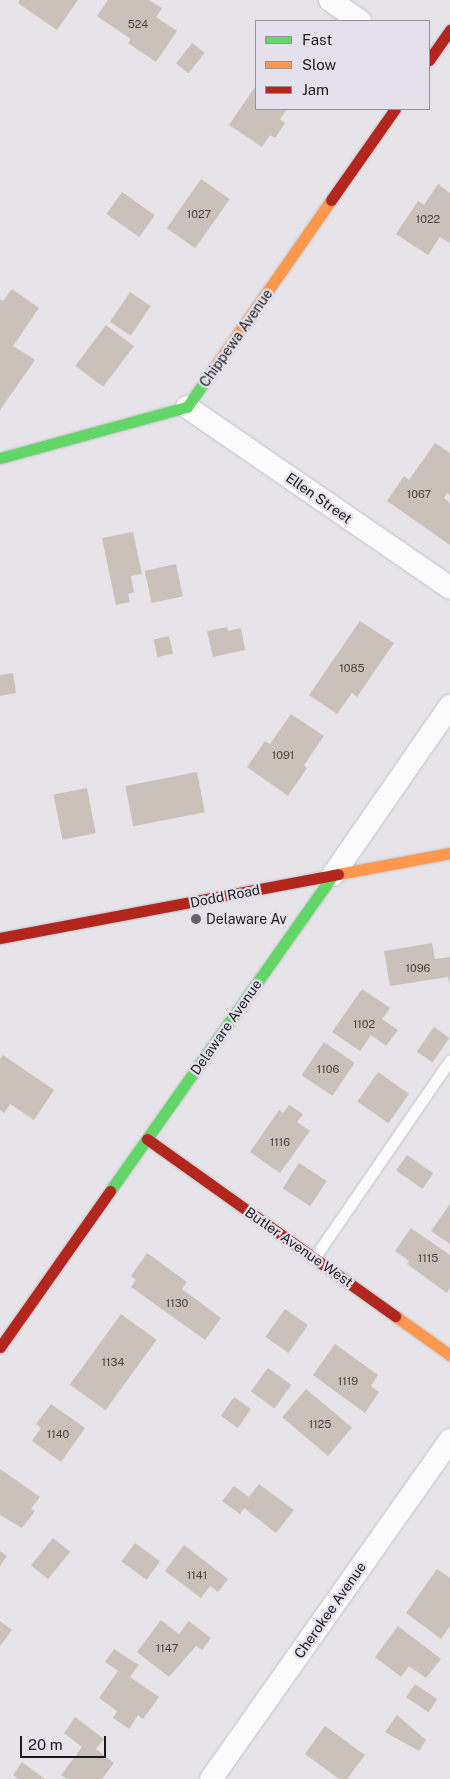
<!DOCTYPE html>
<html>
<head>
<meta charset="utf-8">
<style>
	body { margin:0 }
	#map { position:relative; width:450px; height:1779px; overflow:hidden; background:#e6e4e9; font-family:"Public Sans",sans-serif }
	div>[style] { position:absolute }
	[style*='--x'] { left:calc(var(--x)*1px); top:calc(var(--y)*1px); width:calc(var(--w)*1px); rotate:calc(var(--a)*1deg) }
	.building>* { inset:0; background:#cac1ba; transform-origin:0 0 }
	.roads { filter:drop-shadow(0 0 1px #c2c1c4) drop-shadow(0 0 1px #c2c1c4) }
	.lane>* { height:11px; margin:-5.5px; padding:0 5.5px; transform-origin:5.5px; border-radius:5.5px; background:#fbfbfc }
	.street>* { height:22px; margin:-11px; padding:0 11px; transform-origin:11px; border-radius:11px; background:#fbfbfc }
	.fast>* { height:11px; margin:-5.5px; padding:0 5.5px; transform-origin:5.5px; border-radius:5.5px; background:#63d668 }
	.slow>* { height:11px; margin:-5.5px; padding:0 5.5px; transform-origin:5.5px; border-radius:5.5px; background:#ff974d }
	.jam>* { height:11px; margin:-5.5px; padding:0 5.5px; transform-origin:5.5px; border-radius:5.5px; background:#b3261e }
	.dots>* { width:14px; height:14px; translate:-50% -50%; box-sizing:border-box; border:2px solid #e5e1ec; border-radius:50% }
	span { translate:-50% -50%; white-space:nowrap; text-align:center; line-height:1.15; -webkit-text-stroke:4.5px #e5e1ec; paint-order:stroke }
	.number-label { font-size:11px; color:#474444 }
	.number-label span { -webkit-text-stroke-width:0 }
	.street-label { font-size:14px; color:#1b1a1d }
	.poi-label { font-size:14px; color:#1b1a1d }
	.left { translate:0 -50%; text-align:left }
	.legend { position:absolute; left:255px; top:20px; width:175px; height:90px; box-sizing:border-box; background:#e5e1ec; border:1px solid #949199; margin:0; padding:6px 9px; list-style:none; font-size:15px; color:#1b1a1d }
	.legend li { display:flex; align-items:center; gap:10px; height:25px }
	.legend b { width:25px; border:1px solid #949199 }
	.scale { position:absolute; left:20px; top:1736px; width:86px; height:22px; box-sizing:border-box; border:2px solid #1b1a1d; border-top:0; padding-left:6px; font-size:15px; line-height:18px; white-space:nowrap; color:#1b1a1d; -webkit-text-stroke:4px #e5e1ec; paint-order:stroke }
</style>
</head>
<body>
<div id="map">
	<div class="building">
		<i style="clip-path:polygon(20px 0,78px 0,57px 30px,18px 3px)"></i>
		<i style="clip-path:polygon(108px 0,149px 0,162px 8px,156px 17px,177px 31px,156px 62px,128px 43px,131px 39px,97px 16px)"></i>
		<i style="left:192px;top:43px;width:16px;height:26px;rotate:38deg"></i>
		<i style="clip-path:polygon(255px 87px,256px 109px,287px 109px,280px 119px,285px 123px,275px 138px,270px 135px,262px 147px,229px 125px)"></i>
		<i style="left:201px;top:179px;width:35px;height:60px;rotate:35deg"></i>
		<i style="clip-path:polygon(438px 184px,450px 193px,450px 243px,440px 237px,428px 255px,396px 234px,418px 201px,424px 205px)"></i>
		<i style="left:122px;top:192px;width:40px;height:27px;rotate:35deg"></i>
		<i style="clip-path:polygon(12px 289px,39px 308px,13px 346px,35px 360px,0 410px,0 299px,3px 301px)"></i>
		<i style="left:130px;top:292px;width:25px;height:36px;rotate:34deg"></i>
		<i style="left:106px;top:325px;width:35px;height:51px;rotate:37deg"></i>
		<i style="clip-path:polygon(435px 443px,450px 453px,450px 495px,447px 493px,444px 498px,450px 503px,450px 545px,387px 501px,404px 476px,409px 480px)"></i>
		<i style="clip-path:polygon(133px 532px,142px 574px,131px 576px,134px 592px,128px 594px,130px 602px,116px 605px,102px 538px)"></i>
		<i style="left:176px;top:564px;width:33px;height:32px;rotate:78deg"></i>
		<i style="clip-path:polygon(360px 621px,394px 643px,357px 697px,352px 693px,337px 714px,309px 695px)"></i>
		<i style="clip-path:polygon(227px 627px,228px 631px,241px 628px,245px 650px,213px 657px,207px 631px)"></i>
		<i style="left:169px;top:636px;width:18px;height:16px;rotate:77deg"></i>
		<i style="clip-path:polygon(13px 673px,16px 693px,0 696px,0 675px)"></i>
		<i style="clip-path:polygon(291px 714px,324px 736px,304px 765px,307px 768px,288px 796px,247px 767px,265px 741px,270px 744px)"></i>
		<i style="left:197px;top:772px;width:41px;height:73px;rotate:79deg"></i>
		<i style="left:87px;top:788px;width:46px;height:34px;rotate:79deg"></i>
		<i style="clip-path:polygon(432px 943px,435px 959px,450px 957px,450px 984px,448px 977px,390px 986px,384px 951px)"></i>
		<i style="clip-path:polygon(362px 989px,390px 1008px,382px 1019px,398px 1030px,386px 1046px,371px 1035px,360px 1051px,332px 1032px)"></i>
		<i style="left:434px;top:1027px;width:19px;height:30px;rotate:35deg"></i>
		<i style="left:324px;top:1042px;width:37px;height:40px;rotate:34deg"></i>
		<i style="clip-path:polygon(3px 1055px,54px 1090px,34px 1120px,10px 1104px,4px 1113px,0 1110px,0 1059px)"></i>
		<i style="left:378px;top:1072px;width:38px;height:36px;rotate:35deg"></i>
		<i style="clip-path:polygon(289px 1105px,303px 1114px,297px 1122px,310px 1131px,280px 1173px,250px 1152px,279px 1110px,283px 1113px)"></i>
		<i style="left:407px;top:1155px;width:32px;height:19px;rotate:35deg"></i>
		<i style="left:299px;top:1163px;width:33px;height:30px;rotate:33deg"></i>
		<i style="clip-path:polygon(450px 1204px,450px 1244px,431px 1231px)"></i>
		<i style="clip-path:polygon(411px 1228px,450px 1255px,450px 1288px,447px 1293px,407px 1264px,409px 1261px,395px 1251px)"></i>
		<i style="clip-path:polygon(147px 1253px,187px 1282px,182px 1289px,221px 1318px,205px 1340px,131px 1287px,136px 1280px,131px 1276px)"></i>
		<i style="left:285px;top:1309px;width:28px;height:34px;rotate:35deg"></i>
		<i style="left:121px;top:1314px;width:44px;height:87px;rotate:36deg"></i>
		<i style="clip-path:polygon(335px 1344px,378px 1375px,371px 1386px,379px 1392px,365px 1413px,313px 1375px)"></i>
		<i style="left:268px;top:1368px;width:29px;height:29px;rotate:36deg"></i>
		<i style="left:306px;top:1389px;width:60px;height:37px;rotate:40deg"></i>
		<i style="left:234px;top:1397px;width:21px;height:23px;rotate:35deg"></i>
		<i style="clip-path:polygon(51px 1404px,85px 1428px,61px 1462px,32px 1441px,41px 1428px,36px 1424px)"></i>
		<i style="clip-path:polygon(0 1469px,40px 1497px,31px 1509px,35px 1511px,22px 1528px,0 1515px)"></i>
		<i style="clip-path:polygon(259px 1484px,294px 1510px,276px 1533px,244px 1508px,240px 1514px,222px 1501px,234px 1486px,249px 1497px)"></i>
		<i style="left:53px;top:1538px;width:22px;height:35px;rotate:39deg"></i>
		<i style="left:135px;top:1543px;width:31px;height:23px;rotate:36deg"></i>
		<i style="clip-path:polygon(184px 1545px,228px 1579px,218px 1592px,210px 1586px,201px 1598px,165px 1571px)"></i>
		<i style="clip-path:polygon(0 1551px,7px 1556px,0 1566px)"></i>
		<i style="clip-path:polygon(437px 1569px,450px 1578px,450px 1626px,441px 1639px,406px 1613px)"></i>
		<i style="clip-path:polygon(161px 1620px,179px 1634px,189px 1621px,211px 1638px,202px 1650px,196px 1646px,169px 1677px,137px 1652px)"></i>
		<i style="clip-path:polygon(0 1621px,12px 1630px,0 1646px)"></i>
		<i style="clip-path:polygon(398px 1626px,441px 1659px,426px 1678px,409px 1666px,401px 1677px,375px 1657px)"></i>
		<i style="clip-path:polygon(114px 1649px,139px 1665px,130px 1677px,159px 1697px,143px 1719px,138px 1715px,129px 1729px,113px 1718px,117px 1711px,99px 1698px,118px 1671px,105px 1662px)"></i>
		<i style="left:415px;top:1684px;width:27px;height:16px;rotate:34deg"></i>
		<i style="clip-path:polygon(397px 1715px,426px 1740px,419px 1751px,385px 1732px)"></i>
		<i style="clip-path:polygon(75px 1717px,104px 1739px,96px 1749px,114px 1763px,102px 1779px,67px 1779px,61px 1775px,82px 1747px,64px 1733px)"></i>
		<i style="clip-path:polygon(325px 1726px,365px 1755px,347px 1779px,339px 1779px,305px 1754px)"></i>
		<i style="clip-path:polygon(22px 1762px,45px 1779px,18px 1779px,13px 1775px)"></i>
	</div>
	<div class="roads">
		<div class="lane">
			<i style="--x:314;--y:1258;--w:240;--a:-55.5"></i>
		</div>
		<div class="street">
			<i style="--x:330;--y:0;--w:37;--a:35"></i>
			<i style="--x:187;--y:407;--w:319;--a:34.5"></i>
			<i style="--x:333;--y:875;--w:206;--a:-55.3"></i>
			<i style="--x:211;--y:1779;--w:415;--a:-54.8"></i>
		</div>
		<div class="fast">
			<i style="--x:0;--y:458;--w:194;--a:-15.3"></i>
			<i style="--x:187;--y:407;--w:51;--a:-55.4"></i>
			<i style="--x:110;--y:1191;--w:387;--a:-54.8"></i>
		</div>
		<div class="slow">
			<i style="--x:216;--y:365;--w:201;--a:-55.1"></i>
			<i style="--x:338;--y:874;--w:114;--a:-10.6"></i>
			<i style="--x:395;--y:1316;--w:67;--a:35.3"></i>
		</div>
		<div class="jam">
			<i style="--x:429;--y:60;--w:37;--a:-55"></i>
			<i style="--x:331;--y:200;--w:111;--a:-54.9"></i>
			<i style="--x:0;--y:938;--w:344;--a:-10.7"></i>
			<i style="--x:147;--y:1139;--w:305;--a:35.5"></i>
			<i style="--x:0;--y:1347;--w:191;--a:-54.8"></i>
		</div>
	</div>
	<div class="dots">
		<i style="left:196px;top:919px;background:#626164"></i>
	</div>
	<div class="number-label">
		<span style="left:138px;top:24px">524</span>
		<span style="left:199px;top:214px">1027</span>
		<span style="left:428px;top:219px">1022</span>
		<span style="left:419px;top:494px">1067</span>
		<span style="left:352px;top:668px">1085</span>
		<span style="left:283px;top:755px">1091</span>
		<span style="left:418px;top:968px">1096</span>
		<span style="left:364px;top:1024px">1102</span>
		<span style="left:328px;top:1069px">1106</span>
		<span style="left:280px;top:1142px">1116</span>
		<span style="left:428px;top:1258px">1115</span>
		<span style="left:177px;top:1303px">1130</span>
		<span style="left:113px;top:1362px">1134</span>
		<span style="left:348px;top:1381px">1119</span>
		<span style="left:320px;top:1424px">1125</span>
		<span style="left:58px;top:1434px">1140</span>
		<span style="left:197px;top:1575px">1141</span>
		<span style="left:167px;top:1648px">1147</span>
	</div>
	<div class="street-label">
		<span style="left:236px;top:338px;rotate:-55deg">Chippewa Avenue</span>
		<span style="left:319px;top:498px;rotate:35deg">Ellen Street</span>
		<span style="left:225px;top:896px;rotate:-11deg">Dodd Road</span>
		<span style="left:226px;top:1027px;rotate:-55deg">Delaware Avenue</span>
		<span style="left:299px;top:1247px;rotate:35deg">Butler Avenue West</span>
		<span style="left:330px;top:1610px;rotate:-55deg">Cherokee Avenue</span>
	</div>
	<div class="poi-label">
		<span class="left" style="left:206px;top:919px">Delaware Av</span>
	</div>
	<ul class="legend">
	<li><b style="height:6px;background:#63d668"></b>Fast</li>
	<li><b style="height:6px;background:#ff974d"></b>Slow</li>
	<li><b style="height:6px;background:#b3261e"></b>Jam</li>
	</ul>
	<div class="scale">20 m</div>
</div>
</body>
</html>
